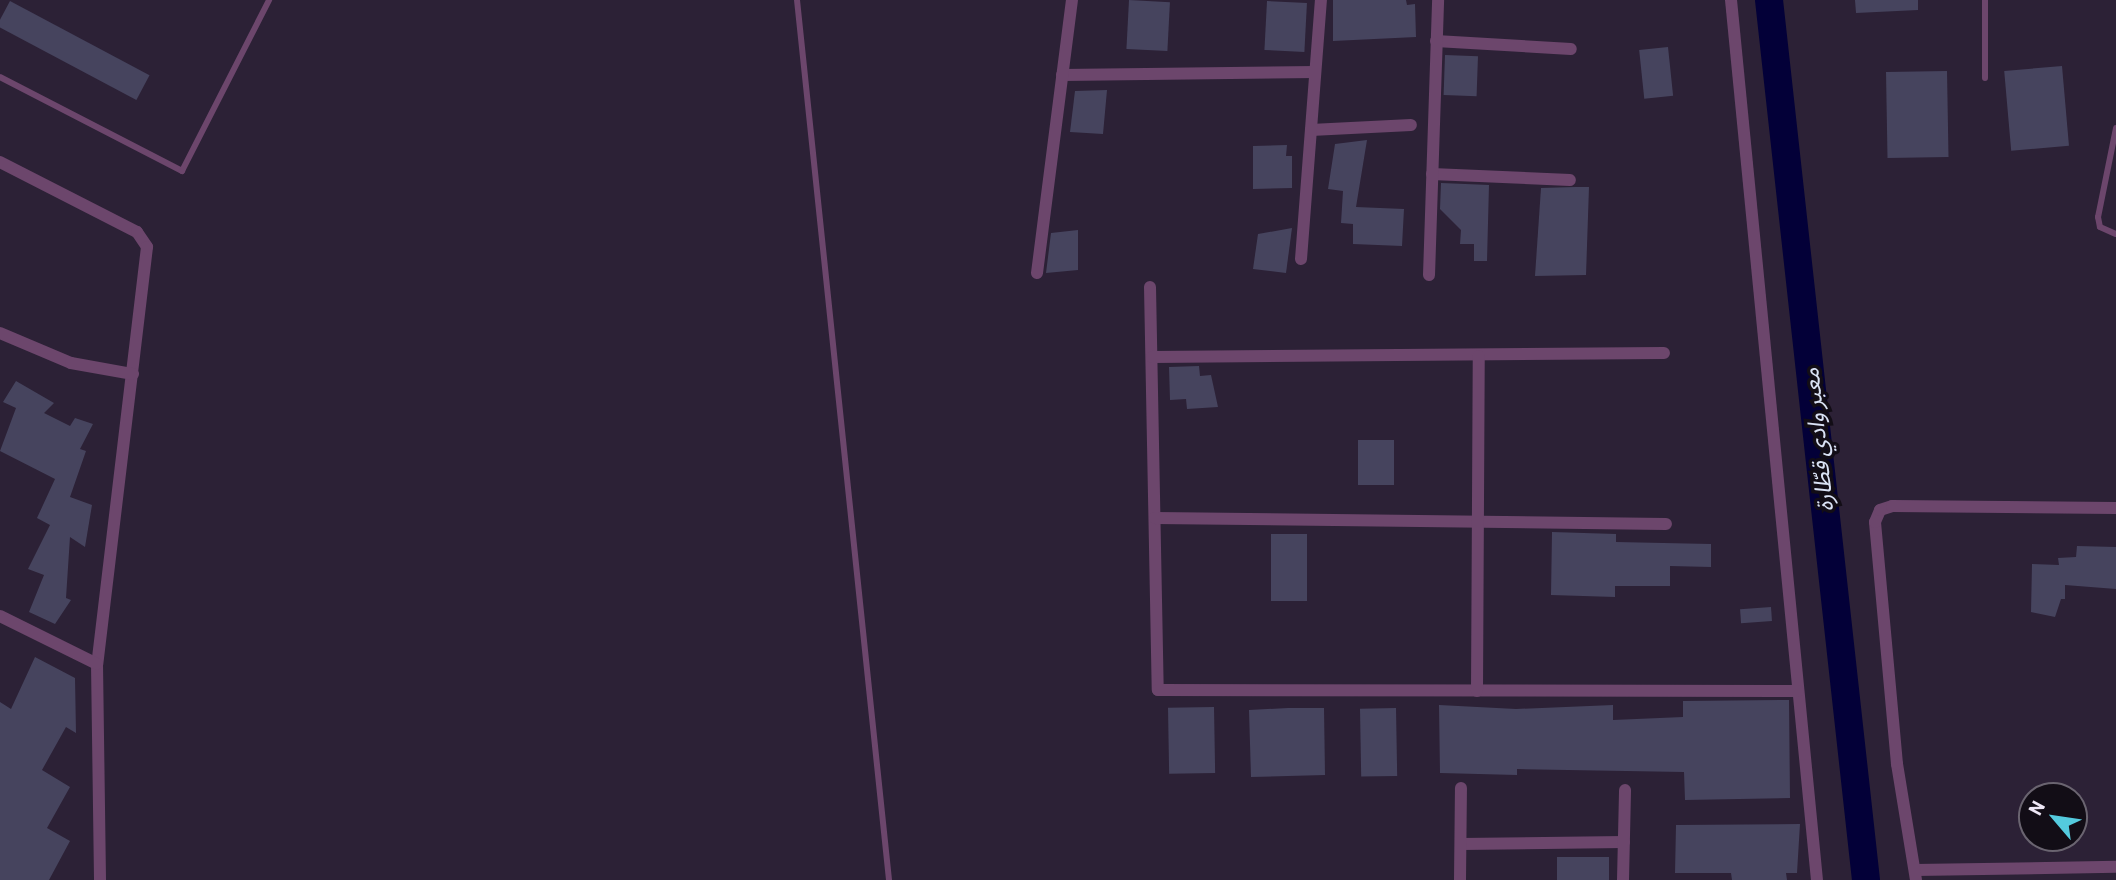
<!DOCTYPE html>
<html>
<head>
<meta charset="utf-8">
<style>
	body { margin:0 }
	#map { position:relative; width:2116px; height:880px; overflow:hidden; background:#2c2136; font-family:Barlow,"Noto Sans Arabic",sans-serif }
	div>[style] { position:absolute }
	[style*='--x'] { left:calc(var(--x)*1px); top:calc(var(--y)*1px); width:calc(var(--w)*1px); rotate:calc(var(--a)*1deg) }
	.river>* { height:28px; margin:-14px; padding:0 14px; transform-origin:14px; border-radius:14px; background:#030038 }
	.building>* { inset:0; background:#46445e; transform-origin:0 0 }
	.service>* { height:6px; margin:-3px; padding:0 3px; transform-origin:3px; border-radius:3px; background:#6c466c }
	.minor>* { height:12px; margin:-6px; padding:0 6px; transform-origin:6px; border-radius:6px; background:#6c466c }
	span { translate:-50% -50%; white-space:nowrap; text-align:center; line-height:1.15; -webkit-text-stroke:7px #120d16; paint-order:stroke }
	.water-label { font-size:23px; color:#dae2f5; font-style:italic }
	.north { position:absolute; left:2018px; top:782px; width:70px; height:70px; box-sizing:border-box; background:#120d16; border:2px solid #6a6470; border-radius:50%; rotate:299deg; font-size:19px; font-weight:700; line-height:28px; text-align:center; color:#eee7f6 }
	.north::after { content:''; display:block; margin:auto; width:24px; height:32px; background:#54cade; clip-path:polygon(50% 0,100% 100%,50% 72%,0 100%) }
</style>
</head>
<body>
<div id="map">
	<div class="river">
		<i style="--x:1769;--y:0;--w:885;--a:83.71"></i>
	</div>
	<div class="building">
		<i style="left:1129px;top:0;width:41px;height:49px;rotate:3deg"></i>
		<i style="clip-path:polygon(1333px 0,1406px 0,1407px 5px,1415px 4px,1416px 37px,1333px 41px)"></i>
		<i style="clip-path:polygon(1855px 0,1918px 0,1918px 10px,1856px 13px)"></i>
		<i style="left:10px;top:1px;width:158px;height:28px;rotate:28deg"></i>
		<i style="left:1267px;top:1px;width:40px;height:49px;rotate:3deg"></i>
		<i style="left:1668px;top:47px;width:49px;height:29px;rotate:84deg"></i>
		<i style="left:1445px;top:55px;width:33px;height:40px;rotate:2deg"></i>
		<i style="left:2062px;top:66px;width:80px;height:58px;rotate:85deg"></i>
		<i style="left:1947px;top:71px;width:86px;height:61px;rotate:89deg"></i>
		<i style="clip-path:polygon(1107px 90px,1103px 134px,1070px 132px,1075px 91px)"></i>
		<i style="clip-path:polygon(1367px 140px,1356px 207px,1404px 209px,1402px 246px,1353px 244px,1353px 224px,1341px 223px,1343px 191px,1328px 189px,1335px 144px)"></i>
		<i style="clip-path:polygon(1287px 145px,1286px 156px,1292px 156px,1292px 188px,1253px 189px,1253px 146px)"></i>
		<i style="clip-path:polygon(1441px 183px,1489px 185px,1487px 261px,1474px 261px,1474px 244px,1460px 244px,1461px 230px,1440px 209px)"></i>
		<i style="clip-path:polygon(1575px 187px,1589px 187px,1586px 275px,1535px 276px,1541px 188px)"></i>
		<i style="clip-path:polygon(1292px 228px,1286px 273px,1253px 269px,1258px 234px)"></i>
		<i style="clip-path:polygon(1078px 230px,1078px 270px,1046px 273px,1051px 233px)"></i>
		<i style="clip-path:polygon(1199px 366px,1200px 376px,1211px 375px,1218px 407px,1187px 409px,1186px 399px,1170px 400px,1169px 367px)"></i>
		<i style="clip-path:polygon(16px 381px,54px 403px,44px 413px,70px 426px,75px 418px,93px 424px,80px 449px,86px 451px,70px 497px,92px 505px,85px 547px,70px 537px,66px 598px,71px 600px,55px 624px,29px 612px,44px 575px,28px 569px,50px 525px,37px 518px,55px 479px,0 451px,16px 408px,3px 402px)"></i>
		<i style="left:1358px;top:440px;width:36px;height:45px"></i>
		<i style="clip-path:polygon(1552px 532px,1616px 534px,1616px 542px,1711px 544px,1711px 567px,1670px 566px,1670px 586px,1615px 586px,1615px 597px,1551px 595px)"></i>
		<i style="left:1307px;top:534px;width:67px;height:36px;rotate:90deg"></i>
		<i style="clip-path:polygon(2077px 546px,2116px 547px,2116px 589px,2065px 585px,2065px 599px,2061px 599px,2055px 617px,2031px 612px,2032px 564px,2059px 565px,2058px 558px,2076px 557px)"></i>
		<i style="left:1771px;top:607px;width:14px;height:31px;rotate:86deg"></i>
		<i style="clip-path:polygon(35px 657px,75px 678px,76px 733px,66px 727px,42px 770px,70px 787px,47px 828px,70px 841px,49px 880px,0 880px,0 702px,11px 709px)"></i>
		<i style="clip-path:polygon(1789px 700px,1790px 798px,1685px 800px,1684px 772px,1517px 769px,1517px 775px,1440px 773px,1439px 705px,1516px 709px,1613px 705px,1613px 720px,1683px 717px,1683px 701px)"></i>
		<i style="left:1214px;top:707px;width:66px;height:46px;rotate:89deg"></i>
		<i style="clip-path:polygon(1288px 708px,1324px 708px,1325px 775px,1251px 777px,1249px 710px)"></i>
		<i style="left:1396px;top:708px;width:68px;height:36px;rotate:89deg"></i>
		<i style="clip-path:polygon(1800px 824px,1797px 873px,1786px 873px,1787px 880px,1732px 880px,1731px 873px,1675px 873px,1676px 825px)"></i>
		<i style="left:1557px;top:857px;width:52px;height:23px"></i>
	</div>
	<div class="service">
		<i style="--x:797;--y:0;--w:885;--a:84.03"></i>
		<i style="--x:0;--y:77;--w:205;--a:27.3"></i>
		<i style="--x:182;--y:171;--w:192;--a:-63"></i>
		<i style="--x:1985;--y:78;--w:78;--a:-90"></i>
		<i style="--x:2116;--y:128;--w:91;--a:101.4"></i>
		<i style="--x:2098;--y:217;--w:10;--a:79"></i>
		<i style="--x:2100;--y:227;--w:17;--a:24"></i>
	</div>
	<div class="minor">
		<i style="--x:1731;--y:0;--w:884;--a:84.42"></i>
		<i style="--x:1436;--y:41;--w:135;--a:3.4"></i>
		<i style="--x:1062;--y:75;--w:253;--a:-0.7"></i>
		<i style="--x:1311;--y:130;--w:100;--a:-2.9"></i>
		<i style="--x:0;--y:162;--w:154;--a:27.1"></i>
		<i style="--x:137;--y:232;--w:18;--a:56"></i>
		<i style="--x:147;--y:247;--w:420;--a:96.8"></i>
		<i style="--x:97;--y:664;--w:216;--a:89.2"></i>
		<i style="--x:1432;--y:174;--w:138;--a:2.5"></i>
		<i style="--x:1301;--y:259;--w:260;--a:-85.6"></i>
		<i style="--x:1037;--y:273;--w:275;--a:-82.7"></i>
		<i style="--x:1429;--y:275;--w:275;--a:-88.1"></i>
		<i style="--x:1150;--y:287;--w:403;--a:88.9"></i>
		<i style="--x:1158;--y:690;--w:640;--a:0.09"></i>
		<i style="--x:0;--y:333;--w:77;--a:22.9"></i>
		<i style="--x:71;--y:363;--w:63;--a:10.1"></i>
		<i style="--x:1152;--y:357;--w:512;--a:-0.45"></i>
		<i style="--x:1155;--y:518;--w:511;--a:0.67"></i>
		<i style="--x:0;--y:616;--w:108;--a:26.3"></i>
		<i style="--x:1477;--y:691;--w:335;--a:-89.7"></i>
		<i style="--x:1461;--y:844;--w:163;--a:-0.7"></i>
		<i style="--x:1915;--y:870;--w:201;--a:-0.9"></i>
		<i style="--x:1460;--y:880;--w:92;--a:-89.4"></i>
		<i style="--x:1623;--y:880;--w:90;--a:-88.7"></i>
		<i style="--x:1916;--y:880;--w:118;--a:-99.3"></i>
		<i style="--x:1897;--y:764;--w:243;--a:-95.2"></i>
		<i style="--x:1875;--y:522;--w:13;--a:-67"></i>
		<i style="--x:1880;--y:510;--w:13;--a:-18"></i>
		<i style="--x:1892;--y:506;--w:224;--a:0.5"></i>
	</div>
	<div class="water-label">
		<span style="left:1817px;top:440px;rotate:-96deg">معبر وادي قطّارة</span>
	</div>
	<div class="north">N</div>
</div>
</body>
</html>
